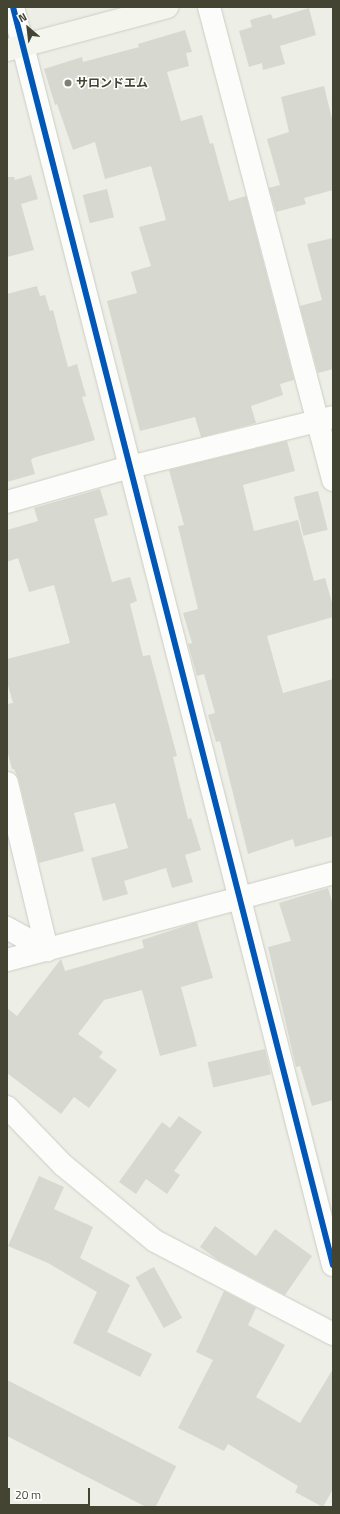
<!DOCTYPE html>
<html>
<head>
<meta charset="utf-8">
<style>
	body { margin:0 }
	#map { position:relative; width:340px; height:1514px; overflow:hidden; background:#edefe6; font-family:"Titillium Web","Noto Sans JP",sans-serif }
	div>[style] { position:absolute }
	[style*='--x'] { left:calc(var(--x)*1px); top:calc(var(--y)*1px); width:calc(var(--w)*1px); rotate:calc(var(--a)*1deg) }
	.building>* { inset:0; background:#d7d8cf; transform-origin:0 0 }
	.roads { filter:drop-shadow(0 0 1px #cbcdc4) drop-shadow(0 0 1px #cbcdc4) }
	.minor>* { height:22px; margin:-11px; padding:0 11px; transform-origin:11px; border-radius:11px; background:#fcfdfb }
	.secondary>* { height:22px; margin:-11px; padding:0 11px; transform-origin:11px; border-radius:11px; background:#f4f6ed }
	.cycleway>* { height:6px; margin:-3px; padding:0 3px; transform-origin:3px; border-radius:3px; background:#0057b8 }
	.dots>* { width:11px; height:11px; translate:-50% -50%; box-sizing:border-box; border:2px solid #fff; border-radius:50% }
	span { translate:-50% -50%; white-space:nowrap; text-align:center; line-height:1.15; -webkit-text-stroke:3px #fff; paint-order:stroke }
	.poi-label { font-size:12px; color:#434532; font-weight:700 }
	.left { translate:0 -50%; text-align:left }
	.frame { position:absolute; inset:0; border:8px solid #434532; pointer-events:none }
	.north { position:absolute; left:8px; top:8px; width:40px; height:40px; -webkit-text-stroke:3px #fff; paint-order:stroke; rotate:332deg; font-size:11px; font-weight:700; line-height:16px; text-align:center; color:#434532 }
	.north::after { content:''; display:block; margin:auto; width:14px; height:18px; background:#434532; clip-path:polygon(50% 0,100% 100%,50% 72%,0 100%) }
	.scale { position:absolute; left:8px; top:1488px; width:82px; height:18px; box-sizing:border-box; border:2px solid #434532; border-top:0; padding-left:5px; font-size:12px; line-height:14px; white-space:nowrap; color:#434532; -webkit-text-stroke:3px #fff; paint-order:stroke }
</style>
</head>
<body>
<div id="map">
	<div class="building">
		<i style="clip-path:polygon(309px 8px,316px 35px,280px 46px,285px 64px,263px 70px,262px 63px,249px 67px,239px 31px,252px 27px,250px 20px,271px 14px,273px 19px)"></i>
		<i style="clip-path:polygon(185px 30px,192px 52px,186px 53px,189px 66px,167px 72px,181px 121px,202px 115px,210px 144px,213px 143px,229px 201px,246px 196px,294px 380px,280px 384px,283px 395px,251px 406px,256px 423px,201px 437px,195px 417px,140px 431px,107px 301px,137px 293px,131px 272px,151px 266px,139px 227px,166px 220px,151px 166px,105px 179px,95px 142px,73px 150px,57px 104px,55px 105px,44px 69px,82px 57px,83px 62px,139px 47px,138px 44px)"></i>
		<i style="clip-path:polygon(324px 86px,333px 123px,333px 190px,304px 198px,306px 204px,276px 212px,269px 188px,280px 185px,267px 139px,289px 132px,281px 97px)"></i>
		<i style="clip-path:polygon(31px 175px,38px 199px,21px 204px,34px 250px,7px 257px,7px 177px,14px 177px,15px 180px)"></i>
		<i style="left:107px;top:189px;width:29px;height:25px;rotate:76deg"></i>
		<i style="clip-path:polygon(333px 238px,333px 369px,318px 373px,300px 306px,322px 300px,307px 244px)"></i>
		<i style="clip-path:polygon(37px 286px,40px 296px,45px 295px,50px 311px,53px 310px,68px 367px,77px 364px,86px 396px,82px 397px,95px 440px,33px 458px,31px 460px,35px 474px,7px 482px,7px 294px)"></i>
		<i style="clip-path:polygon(287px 441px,295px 471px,243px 485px,254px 531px,298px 520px,314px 581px,325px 578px,333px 606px,333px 617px,267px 636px,283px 693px,333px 679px,333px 836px,295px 847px,293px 839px,248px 854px,220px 741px,216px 742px,208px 715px,215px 713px,204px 674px,197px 676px,188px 644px,192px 643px,183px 613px,198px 609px,178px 526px,184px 525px,169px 470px)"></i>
		<i style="clip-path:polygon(100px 489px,108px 515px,94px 519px,112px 582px,130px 577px,137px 601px,130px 604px,143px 656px,150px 655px,177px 756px,173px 757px,188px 819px,191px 818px,201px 850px,185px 855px,193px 882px,172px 888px,166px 868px,124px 881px,128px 894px,103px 901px,91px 858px,128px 848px,115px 803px,74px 813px,84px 851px,39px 863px,19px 780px,14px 769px,12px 769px,7px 750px,7px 704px,13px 703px,7px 682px,7px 659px,70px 643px,54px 585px,29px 592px,18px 558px,7px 562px,7px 530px,38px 521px,34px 508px)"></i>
		<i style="left:318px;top:491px;width:40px;height:25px;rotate:76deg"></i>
		<i style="clip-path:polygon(328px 888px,333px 905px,333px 1100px,312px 1106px,300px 1066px,296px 1067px,268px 947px,291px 941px,279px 903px)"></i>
		<i style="clip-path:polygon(197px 922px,213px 978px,181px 987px,197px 1046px,160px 1056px,142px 990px,104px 1000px,78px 1034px,103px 1052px,99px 1057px,117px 1070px,89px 1108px,74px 1097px,61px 1114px,7px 1073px,7px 1008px,17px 1016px,61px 959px,65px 971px,144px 948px,142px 940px)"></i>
		<i style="left:265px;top:1049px;width:26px;height:59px;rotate:77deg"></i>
		<i style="clip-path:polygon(179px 1116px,202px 1132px,174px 1171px,180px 1175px,167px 1194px,146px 1179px,136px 1194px,119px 1182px,162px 1122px,170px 1128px)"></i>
		<i style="clip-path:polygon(39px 1176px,64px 1187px,54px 1209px,93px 1227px,80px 1258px,130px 1285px,107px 1332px,152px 1354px,140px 1377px,73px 1343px,97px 1292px,48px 1263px,8px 1246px)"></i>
		<i style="clip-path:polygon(215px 1226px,256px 1256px,275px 1229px,312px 1256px,285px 1295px,218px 1260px,200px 1247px)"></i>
		<i style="left:154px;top:1267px;width:58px;height:21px;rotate:61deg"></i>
		<i style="clip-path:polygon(224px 1291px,256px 1308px,248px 1325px,285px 1345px,256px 1397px,300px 1423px,333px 1369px,333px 1489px,323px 1507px,295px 1492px,298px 1486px,228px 1444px,224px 1451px,178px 1428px,213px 1360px,196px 1352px)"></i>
		<i style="left:7px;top:1380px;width:190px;height:50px;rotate:27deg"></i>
	</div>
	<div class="roads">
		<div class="minor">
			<i style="--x:13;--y:7;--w:1298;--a:75.73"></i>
			<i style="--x:209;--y:7;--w:489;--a:75.3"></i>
			<i style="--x:7;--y:502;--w:128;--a:-15.9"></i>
			<i style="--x:130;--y:467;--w:209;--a:-13.8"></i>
			<i style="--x:7;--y:783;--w:172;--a:76.5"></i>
			<i style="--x:47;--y:950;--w:46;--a:-151.2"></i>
			<i style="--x:7;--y:960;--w:337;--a:-14.9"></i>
			<i style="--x:7;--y:1107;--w:81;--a:46"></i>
			<i style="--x:63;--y:1165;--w:119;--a:39.6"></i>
			<i style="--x:155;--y:1241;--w:201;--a:27.6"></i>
		</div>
		<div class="secondary">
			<i style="--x:7;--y:50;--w:166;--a:-15"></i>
		</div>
	</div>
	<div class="cycleway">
		<i style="--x:13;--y:7;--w:1298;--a:75.73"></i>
	</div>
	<div class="dots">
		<i style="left:68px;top:83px;background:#7e8071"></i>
	</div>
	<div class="poi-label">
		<span class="left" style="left:76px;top:83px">サロンドエム</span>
	</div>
	<div class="frame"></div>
	<div class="north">N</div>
	<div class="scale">20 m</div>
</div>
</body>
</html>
